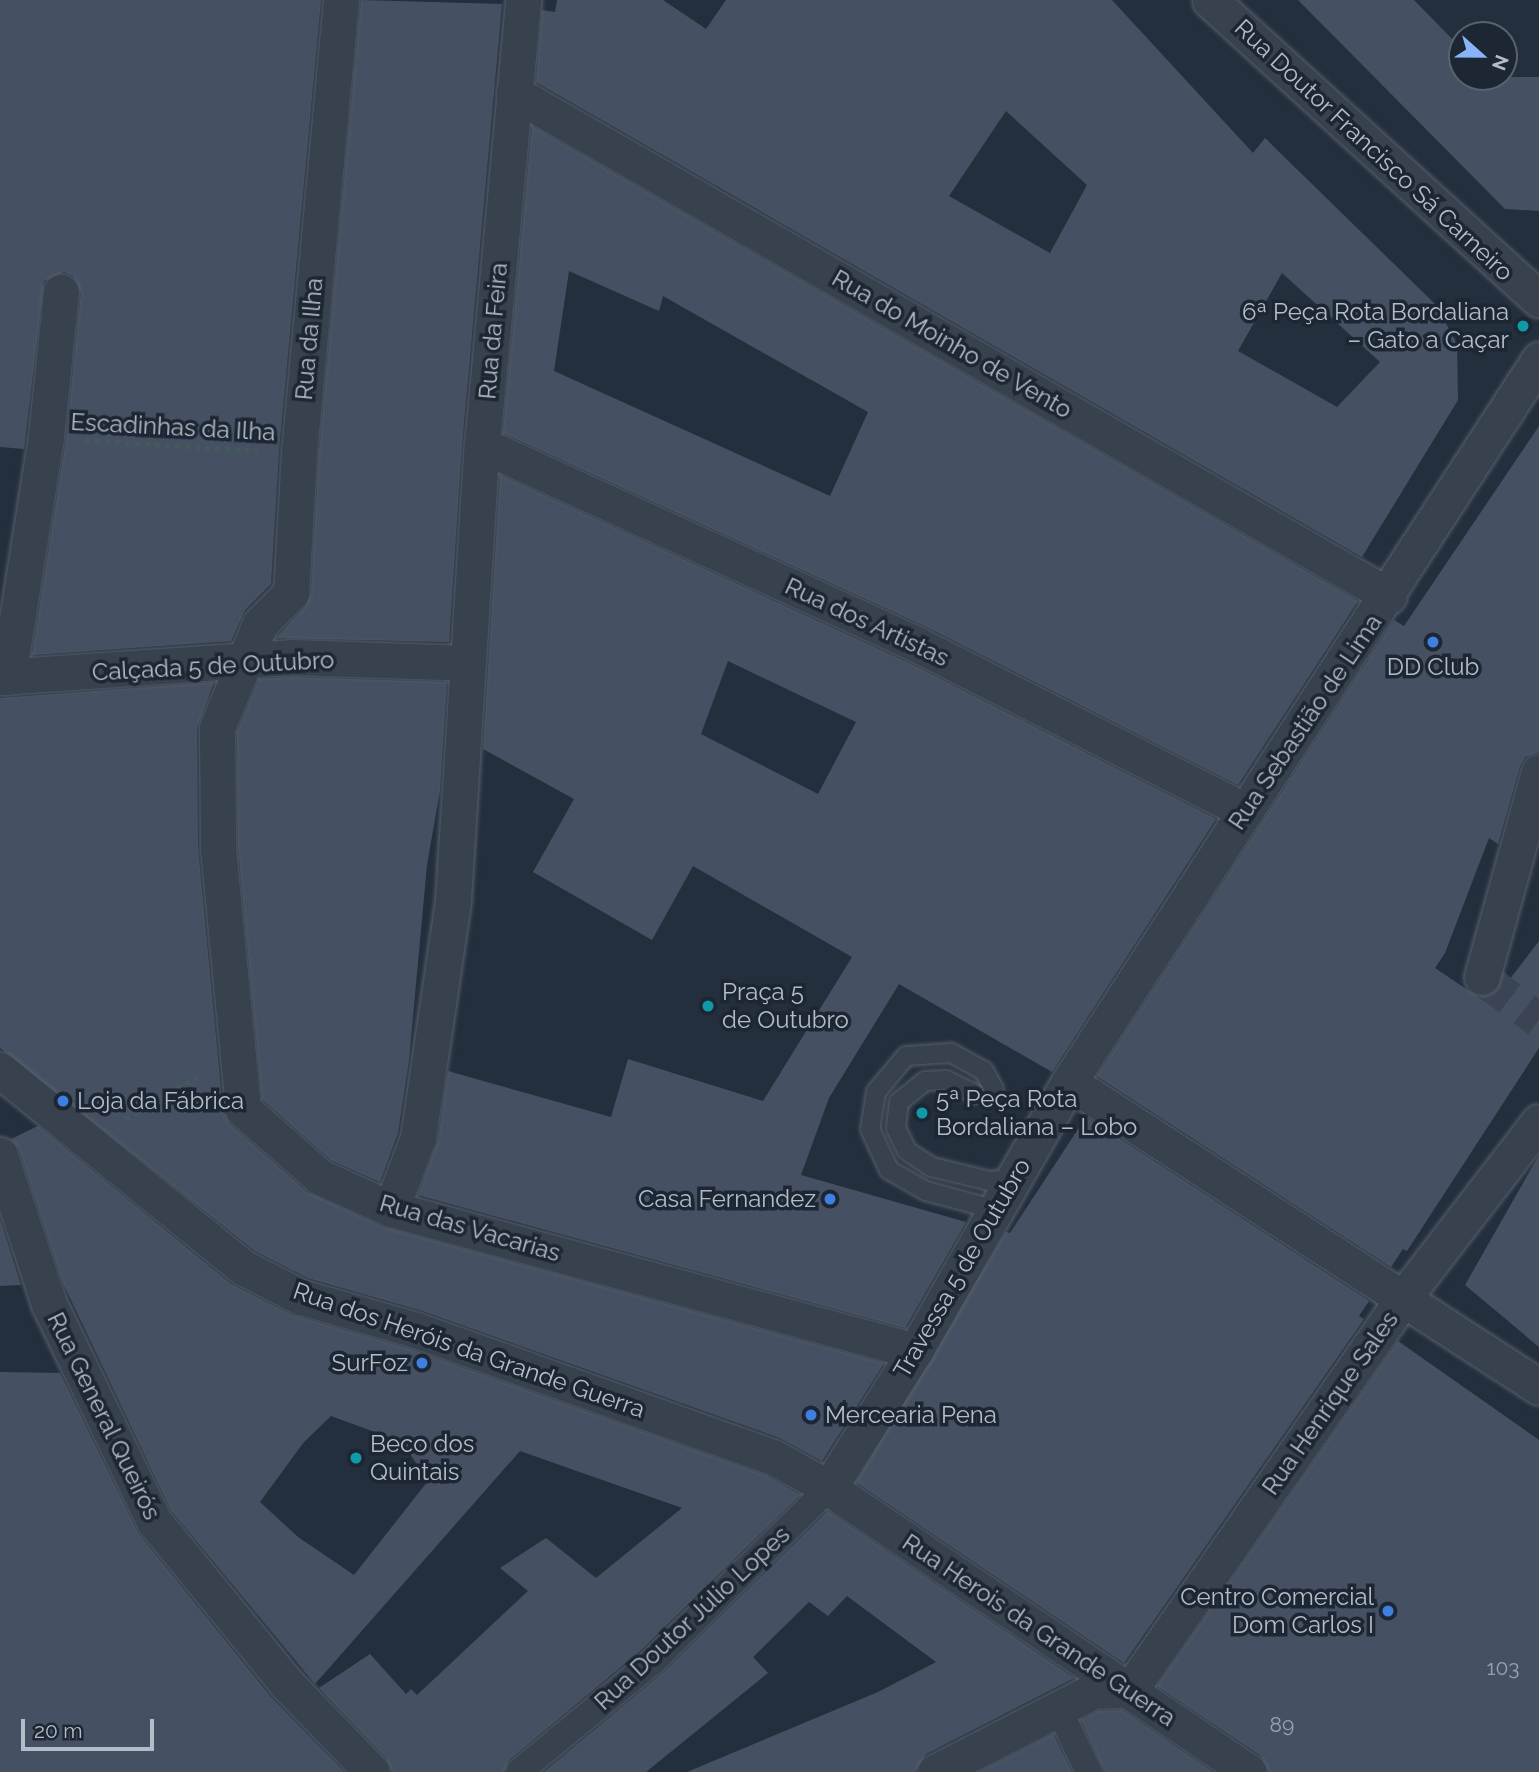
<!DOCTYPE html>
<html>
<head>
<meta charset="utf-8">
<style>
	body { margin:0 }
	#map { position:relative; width:1539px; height:1772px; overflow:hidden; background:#242f3e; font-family:Raleway,sans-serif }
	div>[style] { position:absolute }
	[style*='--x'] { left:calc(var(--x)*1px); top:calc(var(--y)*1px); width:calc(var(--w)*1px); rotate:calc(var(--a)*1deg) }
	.building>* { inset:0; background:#455162 }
	.minor-tunnel>* { height:35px; margin-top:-17.5px; transform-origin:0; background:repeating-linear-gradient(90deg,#3a4453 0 35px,transparent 0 53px) }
	.path>* { height:4.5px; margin-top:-2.25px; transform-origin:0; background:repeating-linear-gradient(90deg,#44595c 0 5px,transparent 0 10px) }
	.roads { filter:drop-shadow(0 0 2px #565f6c) drop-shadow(0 0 2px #565f6c) }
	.service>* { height:18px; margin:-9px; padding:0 9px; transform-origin:9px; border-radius:9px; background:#38414e }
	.pedestrian>* { height:26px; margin:-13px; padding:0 13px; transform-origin:13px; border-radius:13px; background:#38414e }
	.minor>* { height:35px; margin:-17.5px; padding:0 17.5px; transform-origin:17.5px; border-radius:17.5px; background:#38414e }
	.dots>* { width:19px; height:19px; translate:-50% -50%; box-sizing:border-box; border:4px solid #1d2633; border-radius:50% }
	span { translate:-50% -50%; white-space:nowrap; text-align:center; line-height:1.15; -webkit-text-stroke:7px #1d2633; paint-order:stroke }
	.number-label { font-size:21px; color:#98a1af }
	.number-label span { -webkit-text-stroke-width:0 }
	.street-label { font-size:24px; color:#b4bcc9 }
	.poi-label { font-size:24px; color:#b4bcc9 }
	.right { translate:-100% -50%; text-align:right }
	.left { translate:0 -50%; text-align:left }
	.north { position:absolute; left:1448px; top:21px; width:70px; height:70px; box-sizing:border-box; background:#1d2633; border:2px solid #59626f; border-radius:50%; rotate:111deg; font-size:19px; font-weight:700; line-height:28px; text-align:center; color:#b4bcc9 }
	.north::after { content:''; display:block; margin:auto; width:24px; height:32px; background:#8ab4f8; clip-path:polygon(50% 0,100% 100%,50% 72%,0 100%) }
	.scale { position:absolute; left:21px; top:1719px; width:133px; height:32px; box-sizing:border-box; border:4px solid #b4bcc9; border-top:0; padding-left:9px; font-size:21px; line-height:24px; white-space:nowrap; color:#b4bcc9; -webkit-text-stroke:5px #1d2633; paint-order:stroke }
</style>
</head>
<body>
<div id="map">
	<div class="building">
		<i style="clip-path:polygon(0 0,321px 0,279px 450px,271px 584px,245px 610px,231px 641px,32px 655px,66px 440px,81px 293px,73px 276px,64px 272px,44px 281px,24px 449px,0 447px)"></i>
		<i style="clip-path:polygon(361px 0,502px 4px,462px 444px,449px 642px,276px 638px,305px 607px,311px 594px,319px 453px)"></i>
		<i style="clip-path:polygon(evenodd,557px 0,663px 0,706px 29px,726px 0,1112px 0,1253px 153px,1265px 138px,1436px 305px,1457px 344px,1458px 400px,1362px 557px,536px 82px,542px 10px,555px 12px,557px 0,1006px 111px,1087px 185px,1050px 253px,949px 196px,1006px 111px,557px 0,1282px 273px,1380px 362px,1337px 407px,1238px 351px,1282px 273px)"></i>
		<i style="clip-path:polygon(1298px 0,1414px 0,1462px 49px,1462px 77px,1539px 77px,1539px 211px,1505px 209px)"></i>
		<i style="clip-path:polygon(evenodd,532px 126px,1358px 601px,1238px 785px,927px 627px,503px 433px,532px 126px,569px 271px,659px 311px,663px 296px,868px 412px,830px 496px,554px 371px,569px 271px)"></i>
		<i style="clip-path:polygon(1539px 426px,1539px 752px,1525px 757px,1520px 766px,1498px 844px,1489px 838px,1445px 953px,1435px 968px,1490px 1005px,1539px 941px,1539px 1048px,1407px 1251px,1403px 1249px,1391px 1267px,1097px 1076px,1394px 620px,1404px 626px)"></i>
		<i style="clip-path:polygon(evenodd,500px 475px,909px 663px,1216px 819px,1052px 1072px,899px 984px,829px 1098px,801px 1175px,966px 1222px,905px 1328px,418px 1195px,438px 1141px,448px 1071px,611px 1117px,628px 1059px,763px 1101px,852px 957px,693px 866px,652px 940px,533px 872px,574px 799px,483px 749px,500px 475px,728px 661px,856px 722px,818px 794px,701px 734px,728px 661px)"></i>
		<i style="clip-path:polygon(291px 677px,447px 682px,440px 790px,427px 865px,409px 1060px,398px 1133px,380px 1182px,331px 1160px,262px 1099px,238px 847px,237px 732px,259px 679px)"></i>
		<i style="clip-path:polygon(214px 682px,197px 728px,198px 848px,223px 1111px,230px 1124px,307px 1192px,383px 1227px,884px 1363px,822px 1461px,780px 1438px,423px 1311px,308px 1278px,255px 1251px,0 1048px,0 698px)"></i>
		<i style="clip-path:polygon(1086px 1117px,1369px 1301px,1359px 1316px,1364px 1319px,1124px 1663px,856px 1482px,1006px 1232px,1010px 1233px)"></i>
		<i style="clip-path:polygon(evenodd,38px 1126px,231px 1284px,292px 1315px,410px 1349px,765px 1475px,800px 1495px,641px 1650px,509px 1760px,504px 1772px,392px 1772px,386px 1758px,319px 1688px,370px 1654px,406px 1694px,411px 1689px,417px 1695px,528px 1591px,500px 1568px,546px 1538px,596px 1578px,682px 1508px,520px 1451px,315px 1684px,171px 1510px,63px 1283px,19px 1149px,11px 1139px,38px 1126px,331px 1416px,402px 1442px,418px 1466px,435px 1472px,354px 1575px,298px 1537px,260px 1502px,304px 1442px,331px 1416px)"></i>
		<i style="clip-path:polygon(1539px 1155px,1539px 1347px,1465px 1285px)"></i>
		<i style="clip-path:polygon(0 1219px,21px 1285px,0 1286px)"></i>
		<i style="clip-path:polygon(1398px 1341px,1539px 1440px,1539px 1772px,1269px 1772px,1260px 1755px,1157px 1686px)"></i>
		<i style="clip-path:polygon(0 1372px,60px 1373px,138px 1533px,271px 1697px,344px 1772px,0 1772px)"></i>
		<i style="clip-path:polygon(828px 1511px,1074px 1678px,926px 1754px,915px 1772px,687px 1772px,878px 1692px,936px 1662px,847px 1596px,828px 1616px,809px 1602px,753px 1657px,768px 1673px,646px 1772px,544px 1772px,663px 1673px)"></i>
		<i style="clip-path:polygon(1122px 1710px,1213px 1772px,1105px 1772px,1081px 1720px,1098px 1711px)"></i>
		<i style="clip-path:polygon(1053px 1734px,1072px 1772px,979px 1772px)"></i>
	</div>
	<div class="minor-tunnel">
		<i style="--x:1482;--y:977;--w:71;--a:37"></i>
	</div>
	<div class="path">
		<i style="--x:85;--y:440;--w:173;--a:3.6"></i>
		<i style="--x:125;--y:1119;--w:86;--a:-30.2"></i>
	</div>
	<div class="roads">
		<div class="service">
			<i style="--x:994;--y:1089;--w:21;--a:-119"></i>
			<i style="--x:984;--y:1071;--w:38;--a:-151"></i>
			<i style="--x:951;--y:1053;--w:45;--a:176.2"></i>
			<i style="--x:906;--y:1056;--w:47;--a:129.8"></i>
			<i style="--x:876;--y:1092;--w:37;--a:99"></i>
			<i style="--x:870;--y:1129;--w:45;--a:65.1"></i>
			<i style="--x:889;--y:1170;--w:43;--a:29.6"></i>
			<i style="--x:926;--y:1191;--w:73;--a:15"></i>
			<i style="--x:975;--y:1094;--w:32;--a:-154"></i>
			<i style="--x:946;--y:1080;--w:21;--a:177"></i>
			<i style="--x:925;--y:1081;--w:33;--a:141"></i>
			<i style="--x:899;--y:1102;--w:26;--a:97"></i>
			<i style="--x:896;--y:1128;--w:25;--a:64"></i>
			<i style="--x:907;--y:1151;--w:30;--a:33"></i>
			<i style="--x:932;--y:1167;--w:59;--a:13.8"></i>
			<i style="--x:989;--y:1181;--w:25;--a:-5"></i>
		</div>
		<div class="pedestrian">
			<i style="--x:1059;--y:1710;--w:69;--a:64.2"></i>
			<i style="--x:519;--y:1772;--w:173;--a:-39.6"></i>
			<i style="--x:652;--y:1662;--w:248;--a:-44.5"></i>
		</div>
		<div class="minor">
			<i style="--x:341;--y:0;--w:454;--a:95.3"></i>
			<i style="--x:299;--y:452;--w:141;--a:93.2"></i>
			<i style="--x:291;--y:593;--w:44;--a:135"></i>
			<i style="--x:260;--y:624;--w:113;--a:112.5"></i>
			<i style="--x:217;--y:728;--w:120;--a:89.5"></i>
			<i style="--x:218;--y:848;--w:262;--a:84.5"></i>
			<i style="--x:243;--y:1109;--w:103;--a:41.4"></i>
			<i style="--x:320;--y:1177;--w:78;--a:24.3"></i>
			<i style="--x:391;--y:1209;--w:543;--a:15.16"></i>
			<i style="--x:1210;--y:0;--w:445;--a:42.3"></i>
			<i style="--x:514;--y:93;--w:1009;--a:29.89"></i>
			<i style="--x:482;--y:445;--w:480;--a:24.6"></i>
			<i style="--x:918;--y:645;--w:367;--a:26.9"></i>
			<i style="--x:0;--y:677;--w:292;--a:-3.9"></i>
			<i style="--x:291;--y:657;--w:177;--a:1.9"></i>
			<i style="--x:8;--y:677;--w:243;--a:-81"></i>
			<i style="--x:46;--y:437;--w:146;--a:-84.1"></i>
			<i style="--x:1482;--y:977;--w:213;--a:-74.5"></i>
			<i style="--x:0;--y:1070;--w:314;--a:39.1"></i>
			<i style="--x:244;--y:1268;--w:64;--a:27"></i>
			<i style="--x:301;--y:1297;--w:120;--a:16"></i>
			<i style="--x:416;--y:1330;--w:379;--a:19.6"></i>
			<i style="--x:773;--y:1457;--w:64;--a:29"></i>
			<i style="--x:829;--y:1488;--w:507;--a:34.07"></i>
			<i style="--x:1069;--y:1082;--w:560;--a:32.98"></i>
			<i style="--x:0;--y:1155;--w:157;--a:71.8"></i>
			<i style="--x:49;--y:1304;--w:241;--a:64.2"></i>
			<i style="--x:154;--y:1521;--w:210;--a:50.8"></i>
			<i style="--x:287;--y:1684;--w:122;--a:46"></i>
			<i style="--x:391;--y:1209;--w:76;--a:-69.2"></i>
			<i style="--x:418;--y:1138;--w:241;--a:-81.6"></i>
			<i style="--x:453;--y:900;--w:456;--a:-86.4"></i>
			<i style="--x:482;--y:445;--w:447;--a:-84.7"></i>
			<i style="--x:829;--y:1488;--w:162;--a:-57.9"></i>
			<i style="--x:915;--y:1351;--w:310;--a:-60.2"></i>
			<i style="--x:1069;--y:1082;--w:862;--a:-56.94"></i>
			<i style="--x:935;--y:1772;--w:178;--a:-27.1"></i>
			<i style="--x:1093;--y:1691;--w:37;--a:-2"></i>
			<i style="--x:1130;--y:1690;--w:479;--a:-55.1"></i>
			<i style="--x:1404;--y:1297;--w:221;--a:-52.4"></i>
		</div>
	</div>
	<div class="dots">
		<i style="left:1523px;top:326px;background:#0f9aa8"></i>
		<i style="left:1433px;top:642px;background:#3f7fe0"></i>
		<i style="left:708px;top:1006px;background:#0f9aa8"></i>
		<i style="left:63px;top:1101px;background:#3f7fe0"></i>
		<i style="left:922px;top:1113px;background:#0f9aa8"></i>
		<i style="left:830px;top:1199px;background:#3f7fe0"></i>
		<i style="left:422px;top:1363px;background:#3f7fe0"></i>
		<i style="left:811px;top:1415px;background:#3f7fe0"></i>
		<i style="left:356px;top:1458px;background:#0f9aa8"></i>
		<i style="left:1388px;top:1611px;background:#3f7fe0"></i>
	</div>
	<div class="number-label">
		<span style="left:1503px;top:1668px">103</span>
		<span style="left:1282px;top:1725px">89</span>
	</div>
	<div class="street-label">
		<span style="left:1374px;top:150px;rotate:43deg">Rua Doutor Francisco Sá Carneiro</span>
		<span style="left:493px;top:331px;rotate:-85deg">Rua da Feira</span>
		<span style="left:309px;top:339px;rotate:-85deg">Rua da Ilha</span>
		<span style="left:952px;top:344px;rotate:30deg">Rua do Moinho de Vento</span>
		<span style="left:173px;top:427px;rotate:3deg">Escadinhas da Ilha</span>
		<span style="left:867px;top:622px;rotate:25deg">Rua dos Artistas</span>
		<span style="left:213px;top:666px;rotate:-3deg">Calçada 5 de Outubro</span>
		<span style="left:1305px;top:722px;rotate:-56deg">Rua Sebastião de Lima</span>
		<span style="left:470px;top:1228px;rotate:16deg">Rua das Vacarias</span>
		<span style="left:962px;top:1268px;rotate:-60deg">Travessa 5 de Outubro</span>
		<span style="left:469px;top:1350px;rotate:19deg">Rua dos Heróis da Grande Guerra</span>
		<span style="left:1330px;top:1403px;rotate:-55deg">Rua Henrique Sales</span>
		<span style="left:104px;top:1416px;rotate:64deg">Rua General Queirós</span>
		<span style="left:692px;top:1618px;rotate:-43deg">Rua Doutor Júlio Lopes</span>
		<span style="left:1039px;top:1630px;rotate:34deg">Rua Herois da Grande Guerra</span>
	</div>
	<div class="poi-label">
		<span class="right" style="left:1509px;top:326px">6ª Peça Rota Bordaliana<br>– Gato a Caçar</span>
		<span style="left:1433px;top:667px">DD Club</span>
		<span class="left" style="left:722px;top:1006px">Praça 5<br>de Outubro</span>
		<span class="left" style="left:936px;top:1113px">5ª Peça Rota<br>Bordaliana – Lobo</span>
		<span class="left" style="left:77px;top:1101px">Loja da Fábrica</span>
		<span class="right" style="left:816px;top:1199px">Casa Fernandez</span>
		<span class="right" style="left:408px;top:1363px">SurFoz</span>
		<span class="left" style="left:825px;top:1415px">Mercearia Pena</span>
		<span class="left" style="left:370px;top:1458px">Beco dos<br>Quintais</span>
		<span class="right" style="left:1374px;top:1611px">Centro Comercial<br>Dom Carlos I</span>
	</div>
	<div class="north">N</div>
	<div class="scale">20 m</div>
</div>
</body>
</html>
